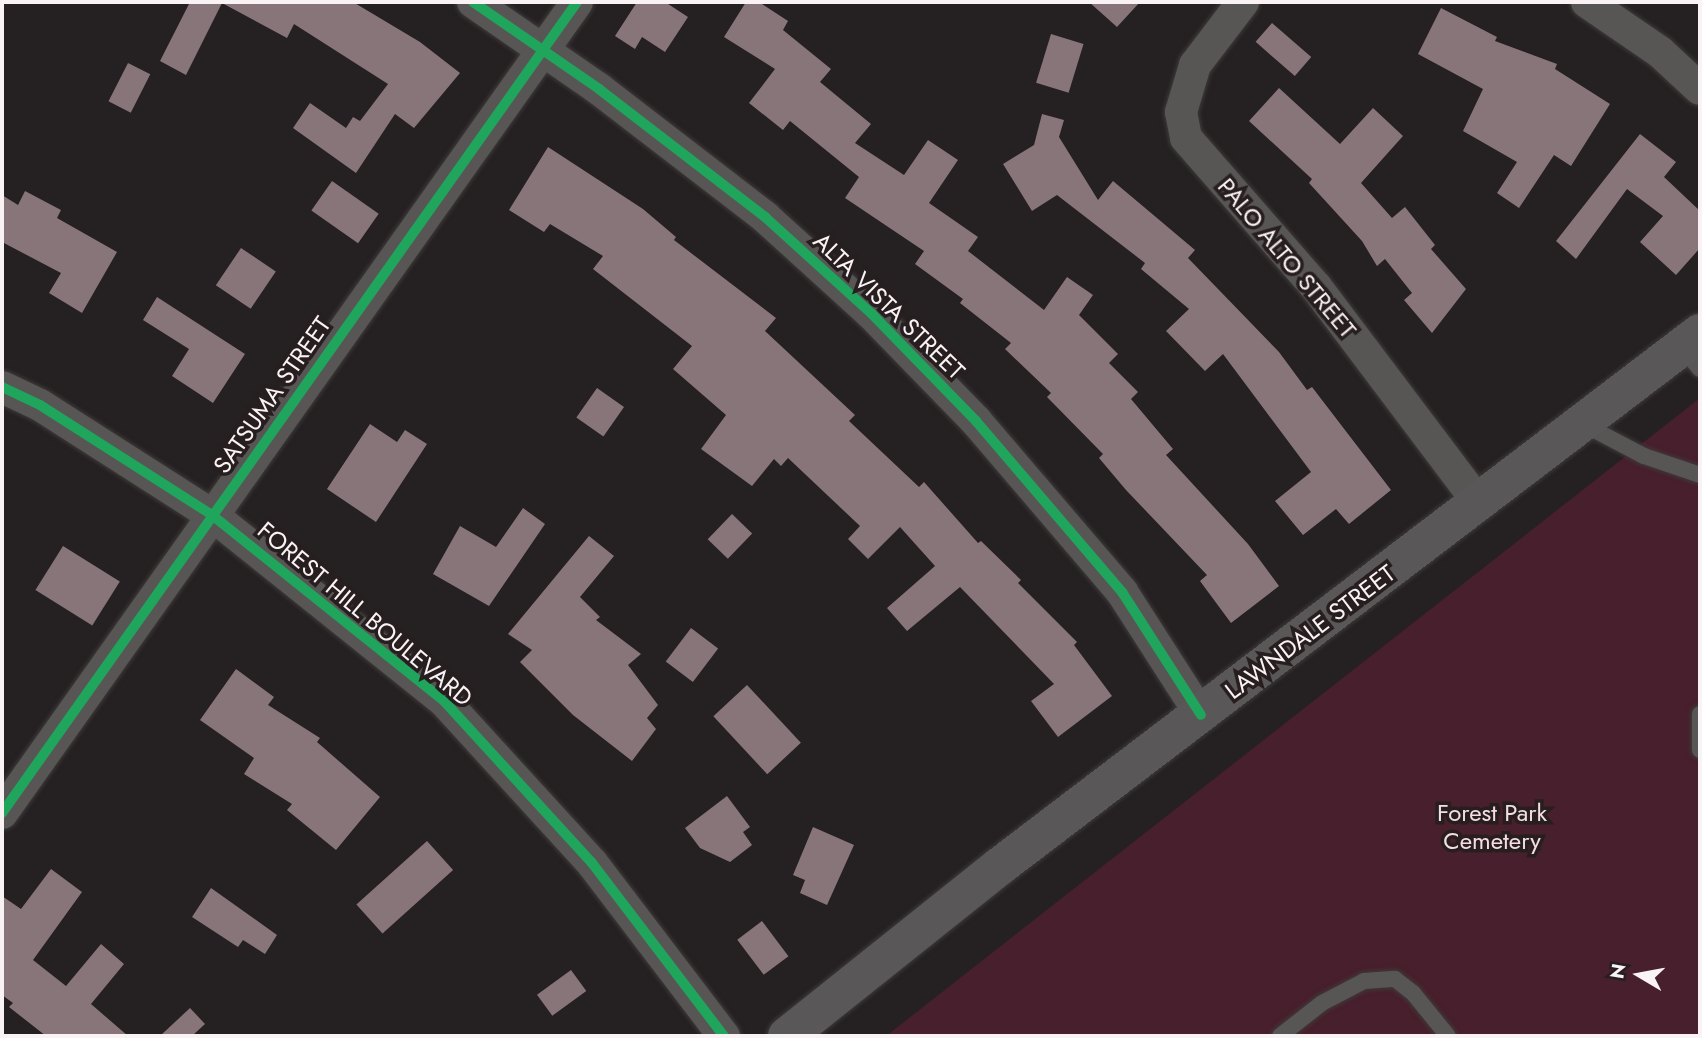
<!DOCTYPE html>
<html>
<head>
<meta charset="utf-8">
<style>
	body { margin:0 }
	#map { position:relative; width:1702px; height:1038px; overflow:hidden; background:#252021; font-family:Jost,sans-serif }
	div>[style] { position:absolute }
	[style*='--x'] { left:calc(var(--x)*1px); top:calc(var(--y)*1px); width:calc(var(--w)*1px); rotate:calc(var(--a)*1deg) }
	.green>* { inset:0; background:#481f2c }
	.building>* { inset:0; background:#88757a; transform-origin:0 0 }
	.roads { filter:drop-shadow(0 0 2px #3e3a3b) drop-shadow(0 0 2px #3e3a3b) }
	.lane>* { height:16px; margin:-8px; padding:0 8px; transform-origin:8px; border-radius:8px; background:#585555 }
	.street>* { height:32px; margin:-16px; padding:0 16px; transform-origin:16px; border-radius:16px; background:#585555 }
	.secondary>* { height:38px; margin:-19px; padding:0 19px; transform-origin:19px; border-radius:19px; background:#595757 }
	.cycleway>* { height:10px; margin:-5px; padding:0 5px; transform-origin:5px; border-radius:5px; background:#20a55d }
	span { translate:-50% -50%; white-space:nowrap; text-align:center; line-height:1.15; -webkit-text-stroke:7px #271e20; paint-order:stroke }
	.street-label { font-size:24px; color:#faf3f5 }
	.park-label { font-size:24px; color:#f5dde3 }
	.frame { position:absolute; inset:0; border:4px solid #faf3f5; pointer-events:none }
	.north { position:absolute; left:1604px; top:940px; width:70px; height:70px; -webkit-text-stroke:5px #271e20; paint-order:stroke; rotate:280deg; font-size:19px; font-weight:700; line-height:28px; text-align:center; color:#faf3f5 }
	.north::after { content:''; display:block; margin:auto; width:24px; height:32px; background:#faf3f5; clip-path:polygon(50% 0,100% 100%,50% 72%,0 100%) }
</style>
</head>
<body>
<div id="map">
	<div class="green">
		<i style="clip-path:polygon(1700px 398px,1700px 1036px,886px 1036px)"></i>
	</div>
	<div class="building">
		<i style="clip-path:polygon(190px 2px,353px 2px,420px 42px,460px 73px,414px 128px,395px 114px,356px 173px,293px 128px,310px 103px,346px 128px,353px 117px,360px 121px,388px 84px,294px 24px,287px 38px,222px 3px,186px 75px,160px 61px)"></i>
		<i style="clip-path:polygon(637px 2px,665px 2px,688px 17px,665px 52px,642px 37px,635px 49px,615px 36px)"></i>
		<i style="clip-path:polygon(746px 2px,759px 2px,788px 21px,783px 30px,831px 69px,820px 82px,871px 124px,855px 143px,904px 175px,928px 140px,958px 160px,929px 203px,978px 237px,968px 251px,1044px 310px,1067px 277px,1093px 295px,1079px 315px,1118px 354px,1109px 363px,1138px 392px,1131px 399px,1173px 449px,1166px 455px,1248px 544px,1279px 586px,1231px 623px,1200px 581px,1207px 575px,1126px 490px,1099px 458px,1103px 454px,1047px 397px,1051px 393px,1005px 349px,1011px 343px,960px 303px,963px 299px,915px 264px,924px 251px,845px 198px,859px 177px,790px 121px,783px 130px,749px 103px,775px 69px,724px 37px)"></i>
		<i style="clip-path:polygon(1089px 2px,1140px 2px,1117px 27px)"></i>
		<i style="clip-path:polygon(1441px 8px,1497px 37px,1495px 41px,1557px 64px,1555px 69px,1610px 104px,1571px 166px,1554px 155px,1519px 208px,1497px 193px,1517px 162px,1463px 131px,1483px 89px,1418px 54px)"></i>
		<i style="left:1272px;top:23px;width:52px;height:25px;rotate:41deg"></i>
		<i style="left:1051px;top:34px;width:34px;height:51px;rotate:17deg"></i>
		<i style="left:128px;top:63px;width:25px;height:43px;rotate:27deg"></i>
		<i style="clip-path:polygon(1279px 88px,1340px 144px,1373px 108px,1403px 136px,1361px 183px,1392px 218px,1405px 207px,1435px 245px,1431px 249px,1466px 289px,1432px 333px,1404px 300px,1412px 293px,1385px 259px,1377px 266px,1362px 241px,1309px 183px,1312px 179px,1249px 121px)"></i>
		<i style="clip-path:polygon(1042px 114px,1064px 120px,1059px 137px,1098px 200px,1113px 181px,1195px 250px,1188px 258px,1279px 352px,1307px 390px,1312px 387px,1391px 490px,1349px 524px,1336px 509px,1303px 535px,1275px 501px,1311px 472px,1223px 354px,1205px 371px,1166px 331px,1189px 309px,1141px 269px,1145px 263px,1057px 195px,1032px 211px,1003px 164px,1034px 145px)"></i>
		<i style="clip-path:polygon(1640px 134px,1676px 162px,1664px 177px,1700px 211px,1700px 248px,1676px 275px,1640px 242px,1663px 216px,1627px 189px,1576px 259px,1556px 241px)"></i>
		<i style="clip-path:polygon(548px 147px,643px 209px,676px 237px,674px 240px,776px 318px,765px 331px,855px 415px,849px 421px,919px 487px,924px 482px,978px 543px,981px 541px,1021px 580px,1018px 583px,1077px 642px,1074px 645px,1112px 696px,1058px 737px,1031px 701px,1054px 684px,960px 587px,907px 631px,887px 608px,935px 566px,900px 527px,868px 559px,848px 539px,860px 526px,788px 458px,781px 466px,774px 459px,752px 486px,701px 449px,726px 415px,673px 369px,692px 346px,593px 269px,603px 256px,550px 224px,544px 232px,509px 210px)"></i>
		<i style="left:332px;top:181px;width:57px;height:36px;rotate:35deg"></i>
		<i style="clip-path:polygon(25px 191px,61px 210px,57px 218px,117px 252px,82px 313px,49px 293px,61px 273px,2px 242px,2px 195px,18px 205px)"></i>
		<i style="left:241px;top:248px;width:42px;height:45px;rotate:34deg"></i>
		<i style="clip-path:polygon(157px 297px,245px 354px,213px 403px,172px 376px,189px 349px,143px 320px)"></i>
		<i style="left:597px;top:388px;width:33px;height:36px;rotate:35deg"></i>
		<i style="clip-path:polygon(370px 424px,397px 442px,405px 430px,427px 444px,376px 522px,327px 489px)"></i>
		<i style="clip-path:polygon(523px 508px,545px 524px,489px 606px,433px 574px,460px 526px,496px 547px)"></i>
		<i style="left:732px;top:514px;width:28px;height:35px;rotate:44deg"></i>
		<i style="clip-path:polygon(589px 536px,614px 556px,580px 597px,600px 617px,596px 620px,641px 654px,628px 665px,658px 705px,647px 718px,656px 729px,632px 761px,573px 715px,520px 662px,532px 650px,508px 634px)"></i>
		<i style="left:63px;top:546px;width:67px;height:52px;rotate:32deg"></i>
		<i style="left:691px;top:628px;width:34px;height:42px;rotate:37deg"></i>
		<i style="clip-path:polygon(236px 669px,274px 697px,268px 705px,320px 738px,317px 742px,380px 797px,336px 850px,287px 810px,292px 804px,244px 774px,254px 758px,200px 720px)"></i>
		<i style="left:747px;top:685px;width:79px;height:46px;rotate:47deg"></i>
		<i style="clip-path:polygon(727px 796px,750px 827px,743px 832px,752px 845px,730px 862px,700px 848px,685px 828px)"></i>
		<i style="clip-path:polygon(813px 827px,854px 845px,827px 905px,800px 893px,805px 880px,793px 875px)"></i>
		<i style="left:427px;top:841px;width:39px;height:95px;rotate:48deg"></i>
		<i style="clip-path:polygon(51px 869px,82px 892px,33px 960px,66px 986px,101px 944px,124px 964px,91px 1004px,128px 1036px,46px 1036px,9px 1007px,13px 1003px,2px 995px,2px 896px,21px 909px)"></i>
		<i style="clip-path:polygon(211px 888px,277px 935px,265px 954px,243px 940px,238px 947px,192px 917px)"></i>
		<i style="left:762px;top:921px;width:44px;height:31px;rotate:53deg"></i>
		<i style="left:571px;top:970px;width:26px;height:42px;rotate:54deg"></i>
		<i style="clip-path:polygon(190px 1008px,205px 1024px,192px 1036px,160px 1036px)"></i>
	</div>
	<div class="roads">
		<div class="lane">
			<i style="--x:1682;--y:347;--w:28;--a:51"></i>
			<i style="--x:1583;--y:424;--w:69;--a:27.7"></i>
			<i style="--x:1644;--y:456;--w:59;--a:18.7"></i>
			<i style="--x:1700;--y:714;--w:36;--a:90"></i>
			<i style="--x:1280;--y:1036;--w:53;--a:-38.2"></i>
			<i style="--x:1322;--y:1003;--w:47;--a:-27.6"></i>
			<i style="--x:1364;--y:981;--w:31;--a:-4"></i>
			<i style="--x:1395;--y:979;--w:23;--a:38"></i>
			<i style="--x:1413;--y:993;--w:55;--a:50.9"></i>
		</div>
		<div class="street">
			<i style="--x:473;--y:2;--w:153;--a:34.6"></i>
			<i style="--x:599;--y:89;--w:210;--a:37.6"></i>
			<i style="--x:765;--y:217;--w:143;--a:42.2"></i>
			<i style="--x:871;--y:313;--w:151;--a:45.8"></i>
			<i style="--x:976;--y:421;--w:225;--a:49.5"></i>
			<i style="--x:1122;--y:592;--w:146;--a:57.3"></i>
			<i style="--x:1243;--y:2;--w:79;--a:127.3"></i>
			<i style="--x:1195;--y:65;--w:49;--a:106.6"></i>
			<i style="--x:1181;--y:112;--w:26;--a:79"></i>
			<i style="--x:1186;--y:138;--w:198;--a:48.9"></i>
			<i style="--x:1316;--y:287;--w:271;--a:53"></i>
			<i style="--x:1587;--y:2;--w:88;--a:34.4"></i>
			<i style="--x:1660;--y:52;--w:54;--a:42.8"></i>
			<i style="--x:2;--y:387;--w:42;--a:25.3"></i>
			<i style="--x:40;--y:405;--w:204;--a:32.6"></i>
			<i style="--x:212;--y:515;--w:299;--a:38.7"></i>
			<i style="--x:445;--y:702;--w:218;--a:47.6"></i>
			<i style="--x:592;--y:863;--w:218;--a:52.7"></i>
			<i style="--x:2;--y:813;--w:994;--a:-54.66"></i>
		</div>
		<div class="secondary">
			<i style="--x:787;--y:1036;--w:273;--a:-38.6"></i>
			<i style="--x:1000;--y:866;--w:880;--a:-37.29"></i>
		</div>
	</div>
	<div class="cycleway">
		<i style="--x:473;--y:2;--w:153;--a:34.6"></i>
		<i style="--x:599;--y:89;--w:210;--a:37.6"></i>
		<i style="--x:765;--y:217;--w:143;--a:42.2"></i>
		<i style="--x:871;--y:313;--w:151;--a:45.8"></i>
		<i style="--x:976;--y:421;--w:225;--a:49.5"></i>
		<i style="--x:1122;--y:592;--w:146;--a:57.3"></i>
		<i style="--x:2;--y:387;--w:42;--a:25.3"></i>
		<i style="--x:40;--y:405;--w:204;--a:32.6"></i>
		<i style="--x:212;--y:515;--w:299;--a:38.7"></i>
		<i style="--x:445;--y:702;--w:218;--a:47.6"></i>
		<i style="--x:592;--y:863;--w:218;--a:52.7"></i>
		<i style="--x:2;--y:813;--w:994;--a:-54.66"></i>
	</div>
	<div class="street-label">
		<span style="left:1287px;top:258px;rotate:50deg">PALO ALTO STREET</span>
		<span style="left:889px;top:306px;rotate:44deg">ALTA VISTA STREET</span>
		<span style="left:272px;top:395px;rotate:-55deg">SATSUMA STREET</span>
		<span style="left:365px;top:614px;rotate:40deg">FOREST HILL BOULEVARD</span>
		<span style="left:1310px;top:632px;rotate:-37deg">LAWNDALE STREET</span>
	</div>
	<div class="park-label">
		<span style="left:1492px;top:827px">Forest Park<br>Cemetery</span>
	</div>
	<div class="frame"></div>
	<div class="north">N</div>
</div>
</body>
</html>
